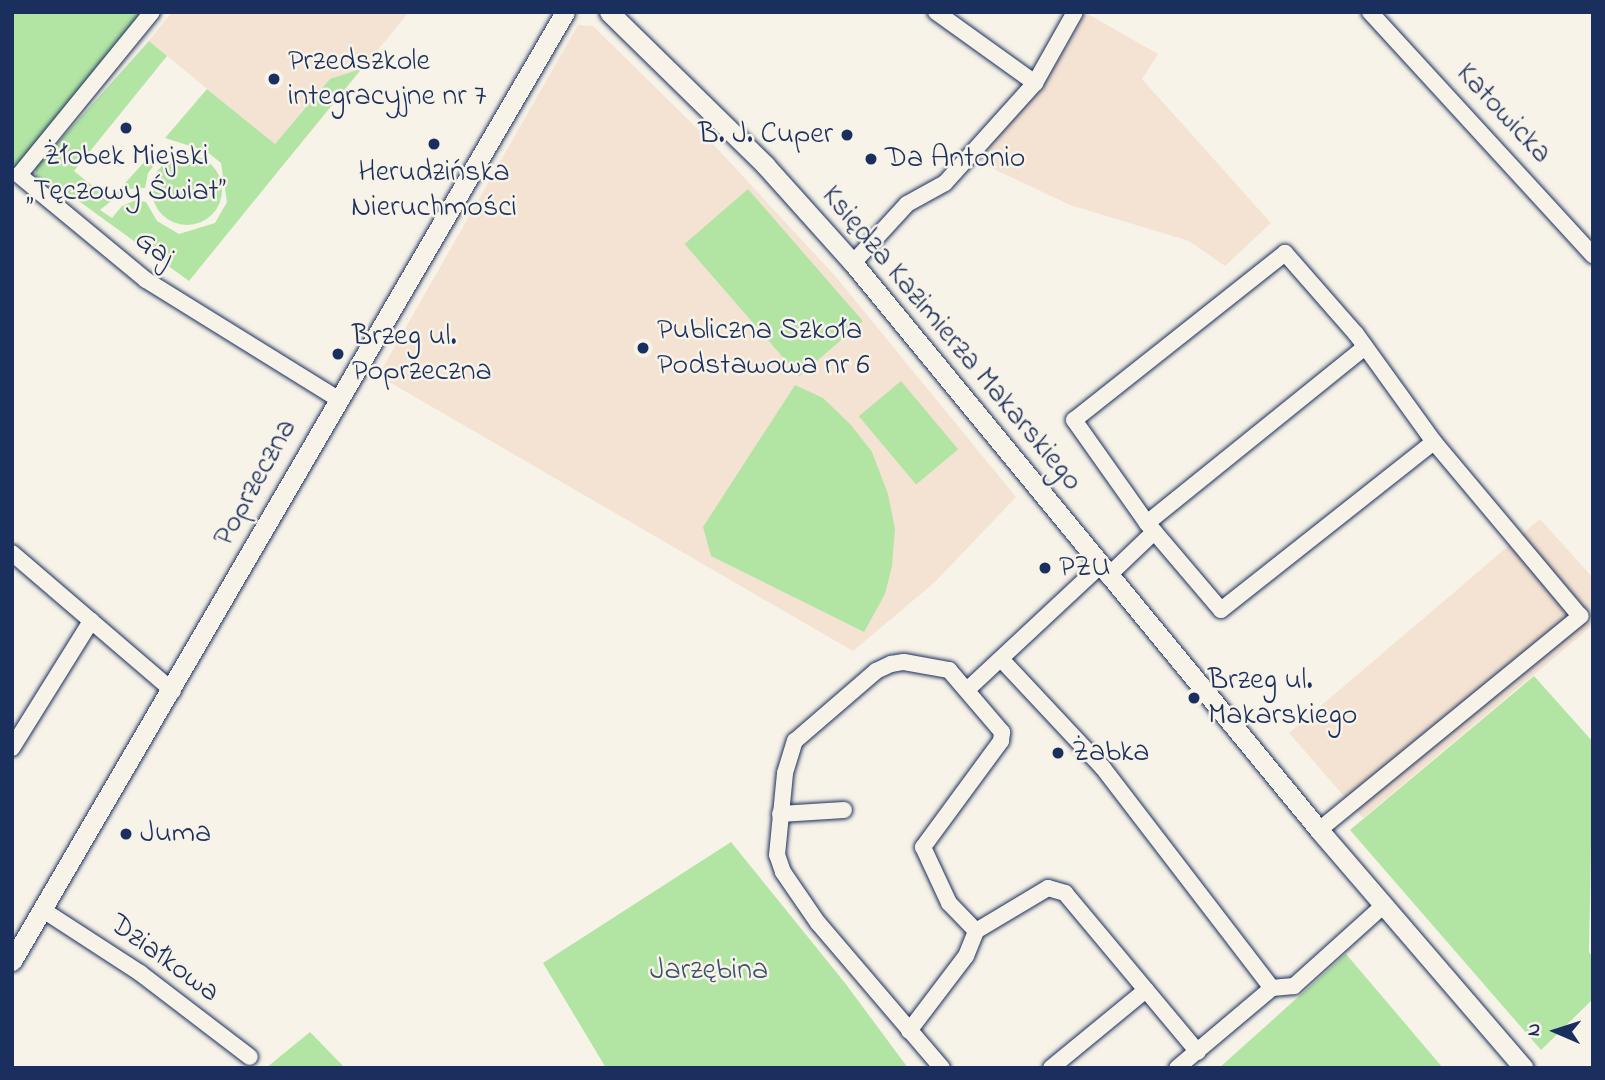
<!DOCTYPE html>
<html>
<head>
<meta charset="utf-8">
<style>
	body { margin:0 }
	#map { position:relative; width:1605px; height:1080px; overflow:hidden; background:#f7f3e8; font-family:"Indie Flower",sans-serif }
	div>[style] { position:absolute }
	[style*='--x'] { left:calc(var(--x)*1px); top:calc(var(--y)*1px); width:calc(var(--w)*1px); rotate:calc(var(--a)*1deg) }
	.built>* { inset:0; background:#f4e3d2 }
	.green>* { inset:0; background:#b2e4a4; transform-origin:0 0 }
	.round { border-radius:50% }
	.roads { filter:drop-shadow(0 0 2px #1b2f5e) drop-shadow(0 0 2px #1b2f5e) }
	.minor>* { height:16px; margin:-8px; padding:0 8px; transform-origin:8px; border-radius:8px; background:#f7f3e8 }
	.tertiary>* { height:19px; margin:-9.5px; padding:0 9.5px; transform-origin:9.5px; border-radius:9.5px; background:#f7f3e8 }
	.dots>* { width:19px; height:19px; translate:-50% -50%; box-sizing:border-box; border:4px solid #f7f3e8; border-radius:50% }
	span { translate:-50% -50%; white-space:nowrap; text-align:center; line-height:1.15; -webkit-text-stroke:5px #f7f3e8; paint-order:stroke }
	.poi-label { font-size:30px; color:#1b2f5e }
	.left { translate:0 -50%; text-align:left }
	.right { translate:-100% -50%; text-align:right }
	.street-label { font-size:30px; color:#1b2f5e }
	.park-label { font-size:30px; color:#39536c }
	.frame { position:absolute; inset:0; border:14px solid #1b2f5e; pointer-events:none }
	.north { position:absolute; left:1521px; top:996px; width:70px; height:70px; -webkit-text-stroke:5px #f7f3e8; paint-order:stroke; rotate:273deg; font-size:19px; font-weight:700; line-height:28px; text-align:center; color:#1b2f5e }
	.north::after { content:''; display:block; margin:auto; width:24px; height:32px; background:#1b2f5e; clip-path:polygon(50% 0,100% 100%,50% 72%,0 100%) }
</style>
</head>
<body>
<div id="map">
	<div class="built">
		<i style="clip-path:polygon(172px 12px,409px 12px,290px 157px,149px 41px)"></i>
		<i style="clip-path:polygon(1086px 13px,1158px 54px,1142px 79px,1271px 223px,1225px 266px,1189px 241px,1070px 205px,979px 162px,1006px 124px,1034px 91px,1039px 93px)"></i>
		<i style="clip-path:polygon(578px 25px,593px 26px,714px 145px,836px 277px,1016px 497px,935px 582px,853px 651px,384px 379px,382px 369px)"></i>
		<i style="clip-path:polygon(1540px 519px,1593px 578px,1593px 625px,1363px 818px,1289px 733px)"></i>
	</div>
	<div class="green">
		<i style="clip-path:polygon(12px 12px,142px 12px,12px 172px)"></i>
		<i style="clip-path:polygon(149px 41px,167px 56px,74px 171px,110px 200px,154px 151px,159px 159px,148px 173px,145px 188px,126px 189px,100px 210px,112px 218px,122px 206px,136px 200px,146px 202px,157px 221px,179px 234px,215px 223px,227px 202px,221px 163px,206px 151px,165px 138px,207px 89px,275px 144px,330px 79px,361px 69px,189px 281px,58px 186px,51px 196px,37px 183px,35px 168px)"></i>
		<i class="round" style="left:152px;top:155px;width:70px;height:70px"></i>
		<i style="left:748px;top:189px;width:175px;height:84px;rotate:49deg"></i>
		<i style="left:901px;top:381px;width:89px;height:55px;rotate:50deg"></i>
		<i style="clip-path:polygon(795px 385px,823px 398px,851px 425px,872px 452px,888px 494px,895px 529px,892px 566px,885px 594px,864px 632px,711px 556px,703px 527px)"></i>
		<i style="clip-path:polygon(1534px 676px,1593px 742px,1589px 952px,1593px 958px,1593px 999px,1541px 1050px,1350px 830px)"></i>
		<i style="clip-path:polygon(731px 842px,845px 983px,908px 1068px,606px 1068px,543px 963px)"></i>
		<i style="clip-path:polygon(1346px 954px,1443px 1068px,1219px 1068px)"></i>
		<i style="clip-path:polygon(310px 1032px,345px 1068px,266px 1068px)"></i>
	</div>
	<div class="roads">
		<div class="minor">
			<i style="--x:152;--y:12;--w:210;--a:129.2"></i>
			<i style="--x:19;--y:175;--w:165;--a:39.6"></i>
			<i style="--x:146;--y:280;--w:226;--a:31.8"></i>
			<i style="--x:936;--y:12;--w:122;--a:35.6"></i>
			<i style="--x:1370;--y:12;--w:330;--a:47.5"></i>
			<i style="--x:853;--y:263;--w:80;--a:-47.5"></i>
			<i style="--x:907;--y:204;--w:43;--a:-28.9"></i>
			<i style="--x:945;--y:183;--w:135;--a:-48"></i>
			<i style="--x:1035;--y:83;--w:81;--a:-60.6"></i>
			<i style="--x:1147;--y:523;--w:280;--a:-38.9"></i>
			<i style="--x:12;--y:553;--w:212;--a:40.6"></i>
			<i style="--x:1108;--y:576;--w:64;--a:-43.7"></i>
			<i style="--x:1001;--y:659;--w:149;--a:46.9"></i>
			<i style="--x:1103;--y:768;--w:277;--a:52.5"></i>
			<i style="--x:968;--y:689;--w:180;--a:-43"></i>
			<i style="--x:12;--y:748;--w:150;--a:-58.1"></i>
			<i style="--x:780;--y:814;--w:64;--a:-3.6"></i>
			<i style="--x:1319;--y:830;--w:338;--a:-39.3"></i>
			<i style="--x:1580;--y:616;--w:227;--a:-130"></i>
			<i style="--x:1434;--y:442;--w:133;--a:-125.8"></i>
			<i style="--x:1356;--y:334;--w:108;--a:-131.2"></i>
			<i style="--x:1285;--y:253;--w:269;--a:141.6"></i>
			<i style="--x:1074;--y:420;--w:126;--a:54.7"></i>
			<i style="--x:1147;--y:523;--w:114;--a:49.6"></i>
			<i style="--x:1221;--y:610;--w:271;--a:-38.3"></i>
			<i style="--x:43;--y:910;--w:116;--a:33"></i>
			<i style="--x:140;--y:973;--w:138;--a:37.4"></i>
			<i style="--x:909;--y:1031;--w:94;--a:-52.8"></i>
			<i style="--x:966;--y:956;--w:27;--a:-68"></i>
			<i style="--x:976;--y:931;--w:84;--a:-30.8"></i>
			<i style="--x:1048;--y:888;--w:18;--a:16"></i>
			<i style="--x:1065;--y:893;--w:207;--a:50.1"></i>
			<i style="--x:942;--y:1068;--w:191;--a:-130.5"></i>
			<i style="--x:818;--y:923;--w:62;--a:-124.5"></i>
			<i style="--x:783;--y:872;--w:18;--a:-109"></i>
			<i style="--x:777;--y:855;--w:82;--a:-84.4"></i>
			<i style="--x:785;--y:773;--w:34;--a:-73"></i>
			<i style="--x:795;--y:741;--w:107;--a:-40.8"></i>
			<i style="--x:876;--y:671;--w:17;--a:-25"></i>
			<i style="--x:891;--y:664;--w:13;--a:-9"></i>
			<i style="--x:904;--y:662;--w:46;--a:10.1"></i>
			<i style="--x:949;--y:670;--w:82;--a:49.5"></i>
			<i style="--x:1002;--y:732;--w:9;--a:96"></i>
			<i style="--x:1001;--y:741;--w:132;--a:126.3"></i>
			<i style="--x:923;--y:847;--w:62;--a:65.1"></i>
			<i style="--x:949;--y:903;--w:39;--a:46"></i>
			<i style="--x:1051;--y:1068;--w:123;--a:-39.4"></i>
			<i style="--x:1177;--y:1068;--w:124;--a:-40.1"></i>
			<i style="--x:1272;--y:988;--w:22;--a:-5"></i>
			<i style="--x:1294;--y:986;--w:120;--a:-42"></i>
		</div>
		<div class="tertiary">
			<i style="--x:609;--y:12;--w:219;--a:44.4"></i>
			<i style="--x:765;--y:165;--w:132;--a:48.1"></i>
			<i style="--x:853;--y:263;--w:734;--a:50.58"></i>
			<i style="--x:1319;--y:830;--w:314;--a:49.3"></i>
			<i style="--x:12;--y:961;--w:1098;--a:-59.77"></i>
		</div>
	</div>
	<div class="dots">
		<i style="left:274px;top:79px;background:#1b2f5e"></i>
		<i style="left:126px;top:128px;background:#1b2f5e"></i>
		<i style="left:847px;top:135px;background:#1b2f5e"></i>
		<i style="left:434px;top:144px;background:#1b2f5e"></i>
		<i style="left:871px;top:159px;background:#1b2f5e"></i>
		<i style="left:643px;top:348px;background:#1b2f5e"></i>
		<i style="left:338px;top:354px;background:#1b2f5e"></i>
		<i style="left:1045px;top:568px;background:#1b2f5e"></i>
		<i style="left:1194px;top:698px;background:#1b2f5e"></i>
		<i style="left:1058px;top:753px;background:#1b2f5e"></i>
		<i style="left:126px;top:834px;background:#1b2f5e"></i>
	</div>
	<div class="poi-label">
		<span class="left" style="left:288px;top:79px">Przedszkole<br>integracyjne nr 7</span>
		<span class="right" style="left:833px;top:135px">B. J. Cuper</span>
		<span style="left:126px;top:174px">Żłobek Miejski<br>„Tęczowy Świat”</span>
		<span class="left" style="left:885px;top:159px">Da Antonio</span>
		<span style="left:434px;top:190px">Herudzińska<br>Nieruchmości</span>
		<span class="left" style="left:657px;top:348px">Publiczna Szkoła<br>Podstawowa nr 6</span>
		<span class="left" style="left:352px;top:354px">Brzeg ul.<br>Poprzeczna</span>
		<span class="left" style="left:1059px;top:568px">PZU</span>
		<span class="left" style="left:1208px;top:698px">Brzeg ul.<br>Makarskiego</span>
		<span class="left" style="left:1072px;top:753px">Żabka</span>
		<span class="left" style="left:140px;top:834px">Juma</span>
	</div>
	<div class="street-label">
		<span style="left:1503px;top:114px;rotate:47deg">Katowicka</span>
		<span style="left:154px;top:249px;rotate:36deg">Gaj</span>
		<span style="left:951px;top:339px;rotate:50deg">Księdza Kazimierza Makarskiego</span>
		<span style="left:256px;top:483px;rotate:-61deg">Poprzeczna</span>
		<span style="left:164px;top:959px;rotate:36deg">Działkowa</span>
	</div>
	<div class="park-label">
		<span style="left:709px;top:971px">Jarzębina</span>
	</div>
	<div class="frame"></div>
	<div class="north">N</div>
</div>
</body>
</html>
